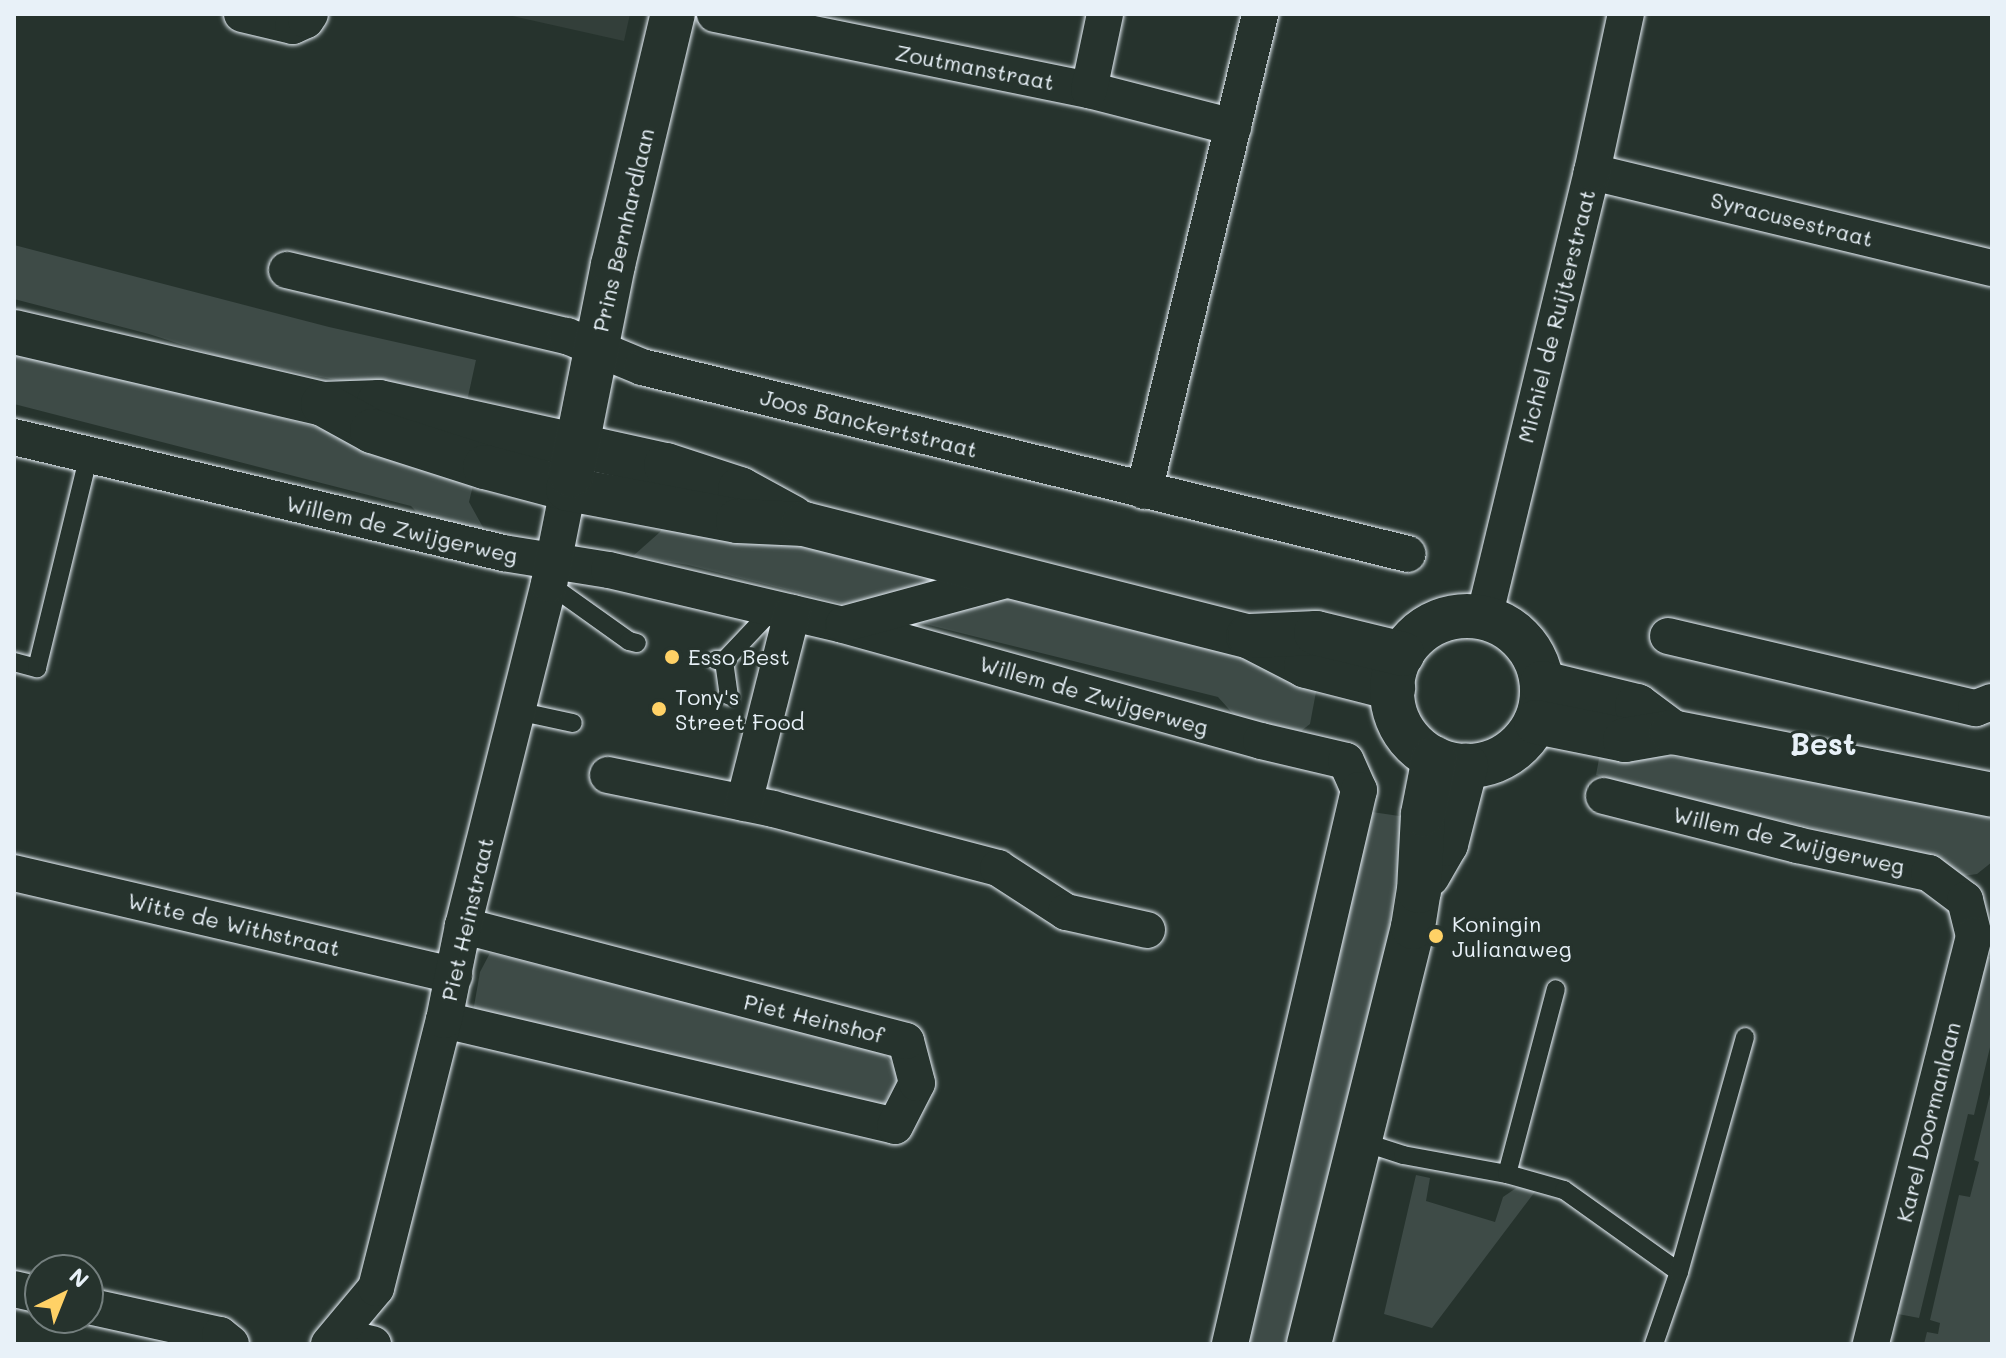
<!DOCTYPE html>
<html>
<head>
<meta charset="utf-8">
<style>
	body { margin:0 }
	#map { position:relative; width:2006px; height:1358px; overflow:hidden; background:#26332d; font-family:Mali,sans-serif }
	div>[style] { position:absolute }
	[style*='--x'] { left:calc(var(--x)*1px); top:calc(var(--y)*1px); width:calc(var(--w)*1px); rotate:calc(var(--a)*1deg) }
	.built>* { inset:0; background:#333f3a }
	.green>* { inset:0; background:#3e4b47 }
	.roads { filter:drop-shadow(0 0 2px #e8f1f8) drop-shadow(0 0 2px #e8f1f8) }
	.lane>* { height:18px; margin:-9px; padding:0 9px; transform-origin:9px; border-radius:9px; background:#26332d }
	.street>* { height:36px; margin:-18px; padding:0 18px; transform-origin:18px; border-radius:18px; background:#26332d }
	.secondary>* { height:44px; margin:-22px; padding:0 22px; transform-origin:22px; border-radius:22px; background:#26332d }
	.secondary>.ring { margin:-22px; padding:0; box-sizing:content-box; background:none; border:44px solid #26332d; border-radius:50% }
	.dots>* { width:22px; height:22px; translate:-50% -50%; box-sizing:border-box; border:4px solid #26332d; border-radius:50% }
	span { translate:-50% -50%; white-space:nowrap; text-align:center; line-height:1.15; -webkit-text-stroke:6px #26332d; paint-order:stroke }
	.street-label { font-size:22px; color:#e8f1f8 }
	.poi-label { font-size:22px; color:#e8f1f8 }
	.left { translate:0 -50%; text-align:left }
	.district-label { font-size:30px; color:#e8f1f8; font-weight:700 }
	.frame { position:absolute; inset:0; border:16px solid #e8f1f8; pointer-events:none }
	.north { position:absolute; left:24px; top:1254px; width:80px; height:80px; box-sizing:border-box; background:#26332d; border:2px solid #747f7e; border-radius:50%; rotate:43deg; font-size:22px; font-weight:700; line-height:32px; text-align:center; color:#e8f1f8 }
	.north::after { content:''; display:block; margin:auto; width:28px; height:36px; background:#ffd166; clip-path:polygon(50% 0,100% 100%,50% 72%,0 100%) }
</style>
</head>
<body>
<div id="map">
	<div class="built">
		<i style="clip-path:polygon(504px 14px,630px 14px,624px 41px)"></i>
	</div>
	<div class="green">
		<i style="clip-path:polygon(14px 245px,329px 327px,476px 360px,466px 406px,220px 357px,149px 334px,14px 299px)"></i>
		<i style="clip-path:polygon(14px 348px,339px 433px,475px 477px,469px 502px,490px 540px,426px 522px,411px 506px,14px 404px)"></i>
		<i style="clip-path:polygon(667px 519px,819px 544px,1319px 676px,1310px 724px,1301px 731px,1235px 716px,1218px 697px,688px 565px,633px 556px,660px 532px)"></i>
		<i style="clip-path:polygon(1601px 748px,1779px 770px,1992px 814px,1992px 862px,1977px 874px,1963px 876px,1938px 857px,1622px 784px,1596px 775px)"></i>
		<i style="clip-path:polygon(1372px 812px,1406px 817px,1382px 972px,1290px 1344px,1243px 1344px)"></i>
		<i style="clip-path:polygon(490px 953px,881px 1051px,897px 1069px,896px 1084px,884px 1103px,861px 1112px,473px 1012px,480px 972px)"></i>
		<i style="clip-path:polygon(1983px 955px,1992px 958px,1992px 1039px,1974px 1115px,1968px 1114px,1919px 1318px,1898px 1314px)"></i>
		<i style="clip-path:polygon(1992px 1086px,1992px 1344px,1924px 1344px,1927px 1332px,1938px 1334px,1940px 1323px,1930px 1320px,1959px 1195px,1970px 1197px,1979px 1162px,1974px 1160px)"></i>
		<i style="clip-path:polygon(1416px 1175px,1430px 1178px,1426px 1201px,1495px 1222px,1503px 1197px,1522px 1184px,1537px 1189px,1432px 1328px,1384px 1314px)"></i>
	</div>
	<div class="roads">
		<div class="lane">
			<i style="--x:549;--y:584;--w:98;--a:35.5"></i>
			<i style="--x:629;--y:641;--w:8;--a:14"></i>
			<i style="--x:716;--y:660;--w:8;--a:7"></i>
			<i style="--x:724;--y:661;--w:71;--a:-46.7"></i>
			<i style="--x:724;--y:661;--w:35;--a:82"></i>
			<i style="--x:14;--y:662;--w:24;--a:15"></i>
			<i style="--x:37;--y:668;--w:219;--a:-76.3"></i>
			<i style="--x:517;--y:711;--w:57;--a:12.1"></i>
			<i style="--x:1360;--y:1141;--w:45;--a:18"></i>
			<i style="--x:1403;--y:1155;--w:106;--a:10.4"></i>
			<i style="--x:1507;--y:1174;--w:191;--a:-75.2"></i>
			<i style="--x:1507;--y:1174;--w:59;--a:15.7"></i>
			<i style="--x:1564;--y:1190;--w:141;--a:35.5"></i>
			<i style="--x:1654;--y:1344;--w:76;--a:-70.9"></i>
			<i style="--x:1679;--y:1272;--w:244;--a:-74.3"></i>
		</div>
		<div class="street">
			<i style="--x:242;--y:14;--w:52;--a:13.2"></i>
			<i style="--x:293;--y:26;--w:14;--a:-25"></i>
			<i style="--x:306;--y:20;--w:7;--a:-56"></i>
			<i style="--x:715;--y:14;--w:382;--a:11.5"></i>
			<i style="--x:1089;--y:90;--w:149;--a:14.4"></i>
			<i style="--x:1089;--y:90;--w:78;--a:-78.1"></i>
			<i style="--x:1592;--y:172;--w:411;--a:13.5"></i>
			<i style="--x:287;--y:270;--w:288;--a:13.3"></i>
			<i style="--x:567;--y:336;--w:81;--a:22.5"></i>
			<i style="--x:642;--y:367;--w:788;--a:13.72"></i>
			<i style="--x:14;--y:437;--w:503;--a:13.34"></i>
			<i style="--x:503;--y:553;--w:107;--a:9.1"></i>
			<i style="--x:609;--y:570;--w:240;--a:13.2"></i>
			<i style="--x:843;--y:625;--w:434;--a:15.5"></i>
			<i style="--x:1261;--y:741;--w:87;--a:13.2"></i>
			<i style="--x:1346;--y:761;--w:32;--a:66"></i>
			<i style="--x:1359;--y:790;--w:569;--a:103.11"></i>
			<i style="--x:1144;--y:491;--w:491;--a:-76.3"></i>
			<i style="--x:1484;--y:618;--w:459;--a:-76.4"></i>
			<i style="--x:1592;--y:172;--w:162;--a:-77.9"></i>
			<i style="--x:844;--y:624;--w:175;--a:-15.2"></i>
			<i style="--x:1668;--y:636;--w:316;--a:13.2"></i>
			<i style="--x:1976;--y:708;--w:17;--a:-21"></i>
			<i style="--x:608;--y:775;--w:168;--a:11.6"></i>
			<i style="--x:773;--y:809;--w:233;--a:14.7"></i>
			<i style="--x:998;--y:868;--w:81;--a:32.9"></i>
			<i style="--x:1066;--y:912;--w:83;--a:12.5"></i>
			<i style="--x:1604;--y:796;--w:199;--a:14.2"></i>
			<i style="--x:1797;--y:845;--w:135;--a:12"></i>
			<i style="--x:1929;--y:873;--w:45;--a:36.9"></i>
			<i style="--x:1965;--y:900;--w:37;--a:76"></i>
			<i style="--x:1974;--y:936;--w:421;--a:104.2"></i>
			<i style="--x:744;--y:803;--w:196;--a:-75.8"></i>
			<i style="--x:14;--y:873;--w:452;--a:13.1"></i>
			<i style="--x:444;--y:1020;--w:463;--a:13.2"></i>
			<i style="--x:895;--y:1126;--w:48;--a:-62.9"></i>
			<i style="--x:917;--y:1083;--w:43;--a:-104.7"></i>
			<i style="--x:906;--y:1041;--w:458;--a:-165.4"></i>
			<i style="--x:14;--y:1289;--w:27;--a:13"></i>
			<i style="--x:88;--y:1306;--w:135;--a:12.4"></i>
			<i style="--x:220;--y:1335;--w:14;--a:39"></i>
			<i style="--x:337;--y:1336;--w:37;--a:13"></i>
			<i style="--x:329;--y:1344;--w:73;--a:-50"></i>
			<i style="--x:376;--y:1288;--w:276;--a:-75.8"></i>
			<i style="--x:444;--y:1020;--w:96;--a:-78.6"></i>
			<i style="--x:463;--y:926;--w:353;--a:-75.9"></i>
			<i style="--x:549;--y:584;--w:97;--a:-78.7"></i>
		</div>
		<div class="secondary">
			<i style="--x:14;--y:332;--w:317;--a:13.1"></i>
			<i style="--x:323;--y:404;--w:56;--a:-2"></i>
			<i style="--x:379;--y:402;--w:294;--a:12.4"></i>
			<i style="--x:666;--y:465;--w:78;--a:18"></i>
			<i style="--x:740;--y:489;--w:60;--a:28.7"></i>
			<i style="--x:323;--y:404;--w:56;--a:28.9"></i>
			<i style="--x:372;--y:431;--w:119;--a:17.7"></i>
			<i style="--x:485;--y:467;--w:86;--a:14.8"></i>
			<i style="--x:568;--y:489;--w:173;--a:10.7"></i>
			<i style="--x:738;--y:521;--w:66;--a:2.6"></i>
			<i style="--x:804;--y:524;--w:458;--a:14.2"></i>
			<i style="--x:1248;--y:636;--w:65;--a:27.3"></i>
			<i style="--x:1306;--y:666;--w:90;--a:14.2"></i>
			<i style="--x:571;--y:475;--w:214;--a:-78.7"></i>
			<i style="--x:613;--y:265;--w:258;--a:-76.6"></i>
			<i class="ring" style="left:1392px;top:616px;width:106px;height:106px"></i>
			<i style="--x:1250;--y:636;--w:66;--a:-2.6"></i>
			<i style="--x:1316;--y:633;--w:89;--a:13.6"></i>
			<i style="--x:1542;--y:683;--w:98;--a:13.6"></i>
			<i style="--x:1637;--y:706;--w:44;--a:36.6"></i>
			<i style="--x:1536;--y:722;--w:91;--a:11.4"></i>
			<i style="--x:1625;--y:740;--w:48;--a:-9.7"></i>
			<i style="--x:1672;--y:732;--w:326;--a:11.1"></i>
			<i style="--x:1428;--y:875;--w:36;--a:-60"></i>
			<i style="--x:1446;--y:844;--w:81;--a:-75.6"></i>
			<i style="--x:1309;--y:1344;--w:430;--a:-76"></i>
			<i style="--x:1413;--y:927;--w:36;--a:-81"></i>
			<i style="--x:1419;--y:891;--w:77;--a:-87"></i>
			<i style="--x:1423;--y:814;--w:57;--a:-78.9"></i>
		</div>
	</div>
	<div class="dots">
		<i style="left:672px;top:657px;background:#ffd166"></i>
		<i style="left:659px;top:709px;background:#ffd166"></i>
		<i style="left:1436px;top:936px;background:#ffd166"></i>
	</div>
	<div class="street-label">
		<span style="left:975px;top:67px;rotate:11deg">Zoutmanstraat</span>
		<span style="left:1792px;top:219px;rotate:14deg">Syracusestraat</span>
		<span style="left:623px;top:230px;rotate:-77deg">Prins Bernhardlaan</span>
		<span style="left:1556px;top:316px;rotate:-76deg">Michiel de Ruijterstraat</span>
		<span style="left:869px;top:423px;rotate:14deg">Joos Banckertstraat</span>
		<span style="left:402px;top:529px;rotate:13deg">Willem de Zwijgerweg</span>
		<span style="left:1094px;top:695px;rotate:16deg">Willem de Zwijgerweg</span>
		<span style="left:1789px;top:840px;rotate:13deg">Willem de Zwijgerweg</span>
		<span style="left:467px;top:919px;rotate:-77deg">Piet Heinstraat</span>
		<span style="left:234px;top:924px;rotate:13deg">Witte de Withstraat</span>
		<span style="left:814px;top:1018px;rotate:14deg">Piet Heinshof</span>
		<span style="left:1928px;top:1122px;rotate:-76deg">Karel Doormanlaan</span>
	</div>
	<div class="poi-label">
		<span class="left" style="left:688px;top:657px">Esso Best</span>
		<span class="left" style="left:675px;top:709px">Tony's<br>Street Food</span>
		<span class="left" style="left:1452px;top:936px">Koningin<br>Julianaweg</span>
	</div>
	<div class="district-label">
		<span style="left:1823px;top:743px">Best</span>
	</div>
	<div class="frame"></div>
	<div class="north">N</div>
</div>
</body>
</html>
